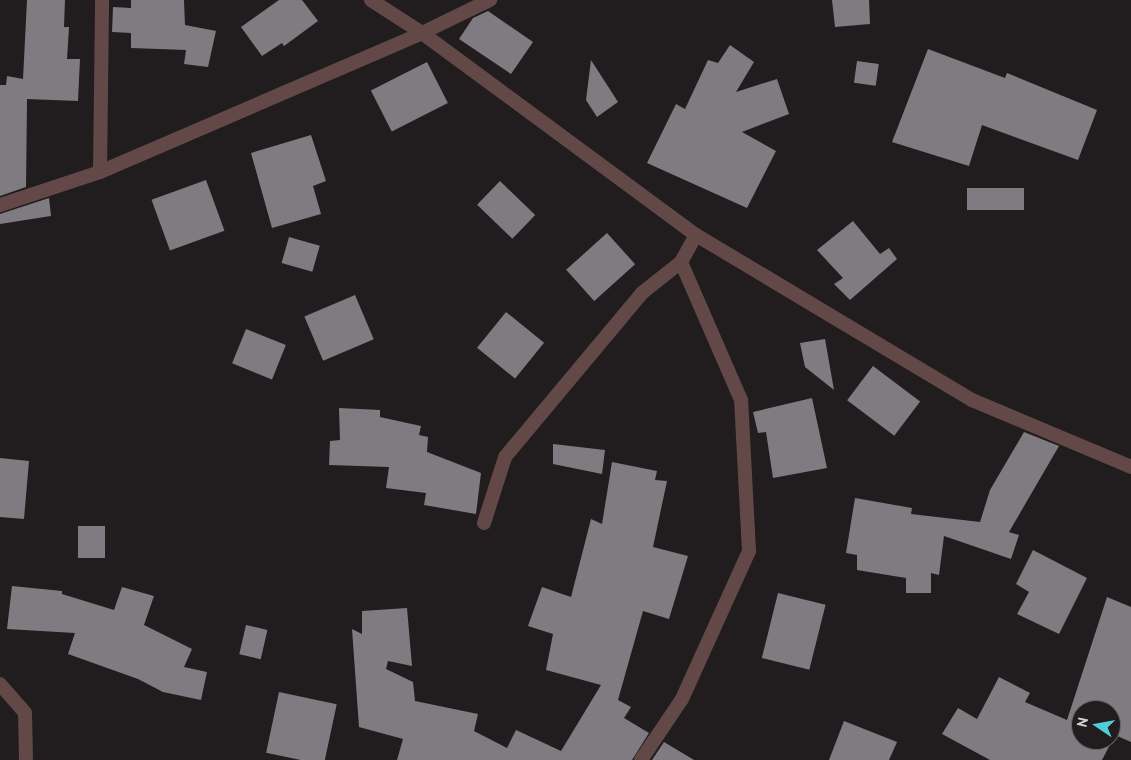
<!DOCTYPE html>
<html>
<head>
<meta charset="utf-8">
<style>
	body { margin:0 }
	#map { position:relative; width:1131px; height:760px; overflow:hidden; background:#211c1e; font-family:"PT Sans",sans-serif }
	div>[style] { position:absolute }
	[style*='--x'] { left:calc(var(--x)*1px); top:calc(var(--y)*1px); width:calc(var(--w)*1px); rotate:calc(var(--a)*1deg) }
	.building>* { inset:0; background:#7f7b80; transform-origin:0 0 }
	.minor>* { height:14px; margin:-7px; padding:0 7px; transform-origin:7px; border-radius:7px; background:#624948 }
	.tertiary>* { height:14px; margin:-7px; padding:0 7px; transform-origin:7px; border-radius:7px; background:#624948 }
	span { translate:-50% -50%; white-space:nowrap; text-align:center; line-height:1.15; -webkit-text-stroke:5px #211c1e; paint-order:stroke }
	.north { position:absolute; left:1071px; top:700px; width:50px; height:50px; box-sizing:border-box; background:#211c1e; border:1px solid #696566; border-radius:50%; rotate:282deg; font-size:14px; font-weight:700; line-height:20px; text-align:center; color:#d5d2d3 }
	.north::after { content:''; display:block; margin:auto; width:18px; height:22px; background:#52ccd6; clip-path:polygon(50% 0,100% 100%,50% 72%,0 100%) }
</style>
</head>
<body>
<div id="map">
	<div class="building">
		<i style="clip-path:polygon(27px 0,65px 0,64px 27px,69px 27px,67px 59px,80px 59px,78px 101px,27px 99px,26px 187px,0 196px,0 85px,6px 85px,7px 76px,23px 79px)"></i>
		<i style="clip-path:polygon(131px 0,184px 0,185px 25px,216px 31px,208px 67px,184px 64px,186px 50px,131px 48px,131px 33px,112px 32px,113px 7px,131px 8px)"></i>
		<i style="clip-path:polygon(279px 0,302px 0,318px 21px,284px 46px,282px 43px,262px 56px,241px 27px)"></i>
		<i style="clip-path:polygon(832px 0,869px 0,870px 24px,835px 27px)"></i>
		<i style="clip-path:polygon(488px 11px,533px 42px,511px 74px,459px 39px,473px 18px)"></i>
		<i style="clip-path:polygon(730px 45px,754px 62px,736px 92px,777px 79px,789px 114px,742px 132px,776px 151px,747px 208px,647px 163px,676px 104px,685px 109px,708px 60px,718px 63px)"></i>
		<i style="clip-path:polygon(928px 49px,1005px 78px,1007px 73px,1097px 110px,1078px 160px,982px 125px,969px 166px,892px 142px)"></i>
		<i style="clip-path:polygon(591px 60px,618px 102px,597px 117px,586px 100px)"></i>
		<i style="left:857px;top:61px;width:22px;height:22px;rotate:8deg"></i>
		<i style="left:427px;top:62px;width:46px;height:63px;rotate:63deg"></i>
		<i style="clip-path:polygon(311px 135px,326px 181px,313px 186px,321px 214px,272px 228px,251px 153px)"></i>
		<i style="left:206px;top:180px;width:54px;height:58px;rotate:70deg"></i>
		<i style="left:500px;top:181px;width:49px;height:33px;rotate:44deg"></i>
		<i style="left:967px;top:188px;width:57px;height:22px"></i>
		<i style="clip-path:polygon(49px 198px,51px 216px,0 224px,0 214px)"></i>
		<i style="clip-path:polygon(853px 221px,880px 254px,889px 248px,897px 259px,850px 300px,834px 284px,843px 278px,817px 250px)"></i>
		<i style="left:607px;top:233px;width:42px;height:55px;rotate:48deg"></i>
		<i style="left:289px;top:237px;width:32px;height:27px;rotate:16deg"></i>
		<i style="left:355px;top:295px;width:48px;height:55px;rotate:67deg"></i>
		<i style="left:506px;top:312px;width:49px;height:46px;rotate:39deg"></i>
		<i style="left:246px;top:329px;width:43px;height:37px;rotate:22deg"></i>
		<i style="clip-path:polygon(825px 339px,834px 390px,805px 367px,800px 343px)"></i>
		<i style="left:873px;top:366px;width:59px;height:43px;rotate:37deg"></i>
		<i style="clip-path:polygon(812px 398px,827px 468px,773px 478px,766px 432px,758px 433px,753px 412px)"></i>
		<i style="clip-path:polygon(339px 408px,380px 410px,380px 417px,421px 426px,419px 435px,428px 437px,427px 452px,481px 473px,476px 514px,424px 505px,426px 493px,386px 488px,389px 467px,329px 465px,330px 441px,340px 440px)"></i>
		<i style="clip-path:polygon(1024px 432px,1059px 446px,1009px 532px,1019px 535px,1011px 559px,944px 536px,939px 575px,931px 573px,931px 593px,906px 593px,906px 578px,857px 570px,857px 555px,846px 553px,855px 498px,912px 508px,911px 514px,980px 522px,990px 490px)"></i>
		<i style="clip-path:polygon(553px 444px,605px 450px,602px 474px,553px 464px)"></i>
		<i style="clip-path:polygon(0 458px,29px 461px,24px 519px,0 517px)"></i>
		<i style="clip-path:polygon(612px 462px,657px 471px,655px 480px,667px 481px,653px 547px,688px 556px,669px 619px,643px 611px,618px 700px,631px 707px,624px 718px,649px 733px,632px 760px,397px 760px,403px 739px,359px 727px,352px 629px,362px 634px,362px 611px,407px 608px,412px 666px,388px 661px,386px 669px,413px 682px,415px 701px,478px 714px,474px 731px,507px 748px,516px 730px,561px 751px,601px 685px,546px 670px,553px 634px,528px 626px,542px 587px,571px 597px,591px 519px,602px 524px)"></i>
		<i style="left:78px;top:526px;width:27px;height:32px"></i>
		<i style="clip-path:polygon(1033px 550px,1087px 578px,1059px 634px,1017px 614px,1029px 592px,1016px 584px)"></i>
		<i style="clip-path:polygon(12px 586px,62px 591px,62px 594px,114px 610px,122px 587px,154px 596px,144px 625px,192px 649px,184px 667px,207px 672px,201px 700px,163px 692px,138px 679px,68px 654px,75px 633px,7px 629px)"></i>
		<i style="left:778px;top:593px;width:49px;height:67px;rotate:14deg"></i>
		<i style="clip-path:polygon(evenodd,1107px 597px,1131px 607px,1131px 742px,1115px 735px,1102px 760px,990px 760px,942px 734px,958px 708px,977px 719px,999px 677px,1030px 693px,1025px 702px,1067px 720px,1107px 597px,1081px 710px,1111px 710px,1111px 740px,1081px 740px,1081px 710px)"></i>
		<i style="left:246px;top:625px;width:22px;height:30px;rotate:13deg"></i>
		<i style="left:279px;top:692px;width:59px;height:62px;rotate:12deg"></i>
		<i style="clip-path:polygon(844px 721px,897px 742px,889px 760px,829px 760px)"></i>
		<i style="clip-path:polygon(664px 742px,694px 760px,652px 760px)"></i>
	</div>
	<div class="minor">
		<i style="--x:371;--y:0;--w:61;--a:32.9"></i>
		<i style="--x:422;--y:33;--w:340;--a:36.4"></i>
		<i style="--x:696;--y:235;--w:322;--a:30.9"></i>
		<i style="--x:972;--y:400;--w:173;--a:22.8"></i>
		<i style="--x:100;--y:172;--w:351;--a:-23.3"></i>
		<i style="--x:422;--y:33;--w:76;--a:-25.9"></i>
		<i style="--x:484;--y:523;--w:69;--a:-72.3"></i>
		<i style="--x:505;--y:457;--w:214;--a:-50.1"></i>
		<i style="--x:642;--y:293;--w:50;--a:-38.5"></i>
		<i style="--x:0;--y:684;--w:38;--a:49"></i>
		<i style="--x:25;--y:713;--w:47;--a:88.8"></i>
		<i style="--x:641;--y:760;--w:73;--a:-56.1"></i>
		<i style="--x:682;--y:699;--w:162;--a:-65.6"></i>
		<i style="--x:749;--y:551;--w:151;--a:-93"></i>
		<i style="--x:741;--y:400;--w:150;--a:-113.5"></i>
		<i style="--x:681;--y:262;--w:31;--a:-61"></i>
	</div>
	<div class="tertiary">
		<i style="--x:0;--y:205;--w:105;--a:-18.3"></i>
		<i style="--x:100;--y:172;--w:172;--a:-89.3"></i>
	</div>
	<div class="north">N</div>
</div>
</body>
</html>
